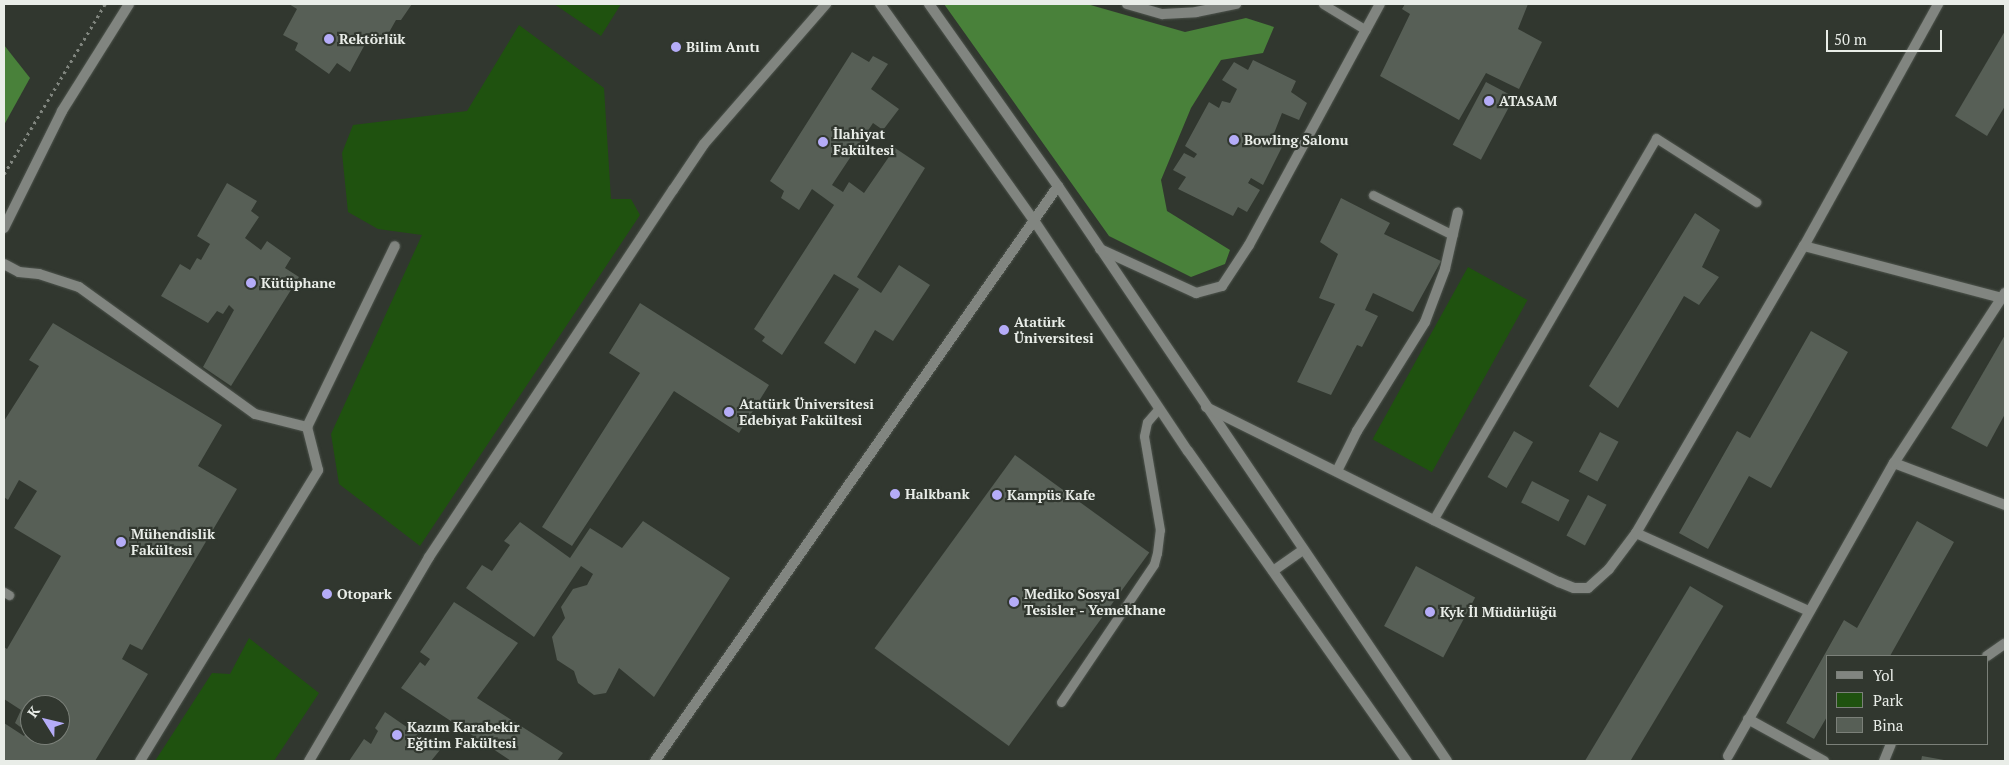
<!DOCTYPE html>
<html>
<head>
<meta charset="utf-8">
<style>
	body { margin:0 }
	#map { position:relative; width:2009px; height:765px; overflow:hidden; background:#31372f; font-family:"PT Serif",serif }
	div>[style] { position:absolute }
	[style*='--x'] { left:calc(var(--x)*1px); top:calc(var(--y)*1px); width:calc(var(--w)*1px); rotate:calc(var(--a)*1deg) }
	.green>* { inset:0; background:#1f520f; transform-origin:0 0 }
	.forest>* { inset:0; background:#49813a }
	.building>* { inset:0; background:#575f56; transform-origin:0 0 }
	.path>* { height:2.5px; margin-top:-1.25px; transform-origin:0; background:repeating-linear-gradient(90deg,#80857e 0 2.5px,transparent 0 6.5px) }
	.roads { filter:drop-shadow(0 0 1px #4e544d) drop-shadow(0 0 1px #4e544d) }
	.lane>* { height:9px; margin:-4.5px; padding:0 4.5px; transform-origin:4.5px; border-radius:4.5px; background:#818580 }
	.street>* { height:10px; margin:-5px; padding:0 5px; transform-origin:5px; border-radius:5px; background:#818580 }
	.dots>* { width:14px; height:14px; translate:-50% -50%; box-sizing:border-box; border:2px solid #31372f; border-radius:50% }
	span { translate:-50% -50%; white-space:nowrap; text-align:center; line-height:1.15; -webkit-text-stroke:4.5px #31372f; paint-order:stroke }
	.poi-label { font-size:14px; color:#e9ede8; font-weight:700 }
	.left { translate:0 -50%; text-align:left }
	.frame { position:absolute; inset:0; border:5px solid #e9ede8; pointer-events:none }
	.legend { position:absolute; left:1826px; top:655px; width:162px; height:90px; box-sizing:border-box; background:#31372f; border:1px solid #7b8079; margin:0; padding:6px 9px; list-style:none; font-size:15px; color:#e9ede8 }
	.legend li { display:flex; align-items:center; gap:10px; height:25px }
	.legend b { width:25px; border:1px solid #7b8079 }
	.north { position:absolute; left:20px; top:695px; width:50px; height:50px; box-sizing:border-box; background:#31372f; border:1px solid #7b8079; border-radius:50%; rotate:306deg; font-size:14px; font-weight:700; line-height:20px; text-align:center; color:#e9ede8 }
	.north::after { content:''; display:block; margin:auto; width:18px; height:22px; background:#b5acf8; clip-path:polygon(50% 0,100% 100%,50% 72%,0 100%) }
	.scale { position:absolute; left:1826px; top:30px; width:116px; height:22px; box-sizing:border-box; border:2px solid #e9ede8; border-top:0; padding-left:6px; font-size:15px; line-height:18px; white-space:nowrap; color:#e9ede8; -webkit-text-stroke:4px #31372f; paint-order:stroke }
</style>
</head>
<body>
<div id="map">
	<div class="green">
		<i style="clip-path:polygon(554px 4px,621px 4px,601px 36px)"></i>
		<i style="clip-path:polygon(519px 25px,604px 88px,611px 199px,631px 199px,640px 215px,420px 546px,339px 484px,331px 434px,422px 235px,378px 229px,348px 212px,342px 153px,353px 125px,467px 111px)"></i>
		<i style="left:1468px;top:267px;width:68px;height:197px;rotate:29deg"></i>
		<i style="clip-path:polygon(249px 638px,319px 693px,274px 761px,155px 761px,212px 673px,230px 674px)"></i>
	</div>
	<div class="forest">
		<i style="clip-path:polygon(944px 4px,1087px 4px,1185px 32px,1246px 18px,1274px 27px,1263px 53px,1221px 60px,1191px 108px,1161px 180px,1167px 211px,1230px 250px,1225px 264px,1191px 277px,1109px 236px)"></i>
		<i style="clip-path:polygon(4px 45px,30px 78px,4px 125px)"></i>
	</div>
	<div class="building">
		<i style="clip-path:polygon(289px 4px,412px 4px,401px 20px,396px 20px,383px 43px,370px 35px,350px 72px,337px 63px,329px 74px,295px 50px,298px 43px,283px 35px,297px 9px)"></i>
		<i style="clip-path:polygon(1405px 4px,1528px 4px,1518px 29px,1542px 42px,1519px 89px,1486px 73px,1459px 120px,1380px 76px,1410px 14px,1402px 9px)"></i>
		<i style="clip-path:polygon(2005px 31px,2005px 106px,1987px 136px,1955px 116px)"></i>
		<i style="clip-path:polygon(852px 52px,869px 62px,873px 56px,888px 64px,871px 89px,899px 109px,883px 130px,873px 123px,832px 185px,843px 192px,849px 182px,864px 193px,895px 148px,925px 168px,857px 277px,881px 293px,899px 265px,930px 285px,893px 341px,875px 330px,855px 364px,824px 343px,859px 289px,834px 274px,782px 355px,762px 341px,765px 337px,754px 329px,834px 205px,812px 189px,799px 210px,781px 198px,784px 191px,770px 181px)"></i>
		<i style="clip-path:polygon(1253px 60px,1296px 81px,1291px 92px,1307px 103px,1299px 120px,1282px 113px,1273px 136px,1284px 143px,1263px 185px,1251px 178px,1248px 183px,1260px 190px,1247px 212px,1238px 207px,1233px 216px,1178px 189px,1186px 177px,1173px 170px,1184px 153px,1194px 158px,1197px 154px,1185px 146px,1209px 102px,1219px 108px,1222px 101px,1230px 103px,1237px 89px,1222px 80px,1234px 62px,1248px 70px)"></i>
		<i style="left:1486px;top:82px;width:32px;height:71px;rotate:28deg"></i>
		<i style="clip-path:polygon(227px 183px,257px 201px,251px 211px,259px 217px,245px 238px,261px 250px,267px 241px,291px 258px,285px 268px,299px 277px,231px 386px,203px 367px,234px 310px,229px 305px,223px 314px,217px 311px,208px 323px,161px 296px,180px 264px,190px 270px,197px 258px,201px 260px,210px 244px,197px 236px)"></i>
		<i style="clip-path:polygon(1341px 198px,1390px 223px,1384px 234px,1441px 261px,1413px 312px,1373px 293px,1365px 310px,1378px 316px,1362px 347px,1357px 345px,1331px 395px,1297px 382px,1335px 304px,1319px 298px,1338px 254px,1320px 242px)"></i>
		<i style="clip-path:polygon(1695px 213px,1720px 230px,1702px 267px,1719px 277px,1699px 305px,1684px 296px,1618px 408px,1589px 386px)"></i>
		<i style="clip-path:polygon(640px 303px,769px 385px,739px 433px,674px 391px,572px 546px,542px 527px,640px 373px,609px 353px)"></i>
		<i style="clip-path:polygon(evenodd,53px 323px,222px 425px,198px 466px,237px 489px,142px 650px,130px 644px,122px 659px,148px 674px,95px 761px,4px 761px,4px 723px,24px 736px,27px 732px,15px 723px,21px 710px,4px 699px,4px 647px,7px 649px,61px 556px,14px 528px,37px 491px,19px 480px,8px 500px,4px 497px,4px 421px,39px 366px,29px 360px,53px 323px,30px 705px,60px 705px,60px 735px,30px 735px,30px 705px)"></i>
		<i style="clip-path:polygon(1811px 331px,1848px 352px,1771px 488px,1749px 476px,1708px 549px,1679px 533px,1737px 431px,1750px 438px)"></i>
		<i style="clip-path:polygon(2005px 335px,2005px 414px,1987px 447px,1951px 428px)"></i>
		<i style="left:1514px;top:431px;width:22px;height:53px;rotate:30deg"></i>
		<i style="left:1600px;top:432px;width:21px;height:45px;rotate:28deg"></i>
		<i style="left:1015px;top:455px;width:166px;height:239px;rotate:36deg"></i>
		<i style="left:1532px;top:481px;width:42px;height:24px;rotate:27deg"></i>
		<i style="left:1588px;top:495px;width:21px;height:46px;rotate:28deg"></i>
		<i style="clip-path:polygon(643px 521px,730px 578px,654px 697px,619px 668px,606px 693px,594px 695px,578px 683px,574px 671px,557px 660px,552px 637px,565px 618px,561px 607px,573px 589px,587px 585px,593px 574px,581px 566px,534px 637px,466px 588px,482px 565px,492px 571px,510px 545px,504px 541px,520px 522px,570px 558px,590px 528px,622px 548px)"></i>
		<i style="clip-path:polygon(1917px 521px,1954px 542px,1890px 656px,1828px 656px,1828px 715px,1814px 739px,1786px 723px,1844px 620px,1857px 628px)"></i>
		<i style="left:1416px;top:566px;width:67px;height:68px;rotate:28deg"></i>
		<i style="left:1690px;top:586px;width:39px;height:205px;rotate:31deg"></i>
		<i style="clip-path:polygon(454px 602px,518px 643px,477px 698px,563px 753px,557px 761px,511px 761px,401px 688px,420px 662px,425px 666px,430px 659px,420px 652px)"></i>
		<i style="clip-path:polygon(385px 712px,440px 750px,431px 761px,349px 761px,364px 739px,371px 744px,378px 731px,375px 728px)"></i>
		<i style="clip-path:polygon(1922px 756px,1944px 760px,1944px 761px,1921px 761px)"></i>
	</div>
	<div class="path">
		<i style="--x:4;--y:174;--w:198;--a:-59.3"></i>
	</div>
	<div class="roads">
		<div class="lane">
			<i style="--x:1323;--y:4;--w:50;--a:31.2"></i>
			<i style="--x:1373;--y:195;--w:89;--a:26.6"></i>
			<i style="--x:1433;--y:520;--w:442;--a:-59.7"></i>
			<i style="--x:1656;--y:138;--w:119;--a:32.6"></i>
			<i style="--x:4;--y:592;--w:6;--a:31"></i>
			<i style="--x:1061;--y:702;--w:166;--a:-56"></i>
			<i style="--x:1154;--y:564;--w:11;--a:-75"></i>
			<i style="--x:1157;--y:553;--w:23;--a:-83"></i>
			<i style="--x:1160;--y:530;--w:95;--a:-99.7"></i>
			<i style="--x:1144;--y:436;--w:14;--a:-78"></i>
			<i style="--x:1147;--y:422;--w:18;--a:-49"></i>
		</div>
		<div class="street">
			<i style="--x:880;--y:4;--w:267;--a:54.6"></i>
			<i style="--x:1035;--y:222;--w:275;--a:56.3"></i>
			<i style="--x:1188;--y:451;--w:380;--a:54.8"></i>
			<i style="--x:929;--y:4;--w:223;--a:54.7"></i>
			<i style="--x:1058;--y:186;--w:694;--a:55.92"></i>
			<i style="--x:1127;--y:4;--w:37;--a:16"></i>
			<i style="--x:1163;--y:14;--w:33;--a:-3"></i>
			<i style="--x:1196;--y:12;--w:41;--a:-11.3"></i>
			<i style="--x:4;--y:228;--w:131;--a:-63.6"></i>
			<i style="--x:62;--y:111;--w:126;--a:-57.9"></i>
			<i style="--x:1804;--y:246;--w:205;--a:14.7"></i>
			<i style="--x:1100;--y:249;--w:106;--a:24.6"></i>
			<i style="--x:1196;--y:293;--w:27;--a:-15"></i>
			<i style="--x:1222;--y:286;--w:49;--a:-56.6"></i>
			<i style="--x:1249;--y:245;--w:274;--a:-61.5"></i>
			<i style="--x:4;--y:264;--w:17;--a:28"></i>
			<i style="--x:19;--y:272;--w:20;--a:6"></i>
			<i style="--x:39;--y:274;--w:42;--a:18"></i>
			<i style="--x:79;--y:287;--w:217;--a:35.8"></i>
			<i style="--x:255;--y:414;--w:54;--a:14"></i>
			<i style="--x:1206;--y:407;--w:394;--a:26.4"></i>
			<i style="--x:1559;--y:582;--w:16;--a:22"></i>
			<i style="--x:1574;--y:588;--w:14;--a:0"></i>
			<i style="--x:1588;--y:588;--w:28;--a:-42"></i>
			<i style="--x:1609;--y:569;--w:45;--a:-53.1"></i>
			<i style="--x:1636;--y:533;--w:333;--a:-59.7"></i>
			<i style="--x:1804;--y:246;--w:277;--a:-61"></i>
			<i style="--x:1894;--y:463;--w:119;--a:20.7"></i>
			<i style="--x:1337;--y:471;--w:45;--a:-63.4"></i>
			<i style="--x:1357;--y:431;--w:128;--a:-58"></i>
			<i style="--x:1425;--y:322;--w:57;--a:-69.3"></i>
			<i style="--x:1445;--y:269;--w:58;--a:-77.2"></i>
			<i style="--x:1636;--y:533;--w:190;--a:24.3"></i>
			<i style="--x:1273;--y:571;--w:37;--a:-35"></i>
			<i style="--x:1987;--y:656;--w:21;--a:-35"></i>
			<i style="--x:1748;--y:719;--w:87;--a:28.9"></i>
			<i style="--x:1728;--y:756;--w:337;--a:-60.5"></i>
			<i style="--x:1894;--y:463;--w:203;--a:-56.9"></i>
			<i style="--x:140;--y:761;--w:341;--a:-58.5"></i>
			<i style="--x:318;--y:470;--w:44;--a:-104.3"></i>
			<i style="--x:307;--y:427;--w:201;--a:-64.1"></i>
			<i style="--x:309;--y:761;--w:237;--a:-59.5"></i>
			<i style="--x:429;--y:557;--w:441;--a:-56.4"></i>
			<i style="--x:673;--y:190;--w:55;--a:-56"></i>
			<i style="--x:704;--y:144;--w:186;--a:-48.9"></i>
			<i style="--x:655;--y:761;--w:702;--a:-54.97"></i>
			<i style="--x:1884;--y:761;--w:18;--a:-68"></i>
		</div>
	</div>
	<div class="dots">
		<i style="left:329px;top:39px;background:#b5acf8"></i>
		<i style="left:676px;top:47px;background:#b5acf8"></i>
		<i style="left:1489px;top:101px;background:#b5acf8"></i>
		<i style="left:1234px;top:140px;background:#b5acf8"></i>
		<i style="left:823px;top:142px;background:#b5acf8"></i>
		<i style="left:251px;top:283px;background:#b5acf8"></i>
		<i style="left:1004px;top:330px;background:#b5acf8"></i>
		<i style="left:729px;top:412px;background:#b5acf8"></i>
		<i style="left:895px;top:494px;background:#b5acf8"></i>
		<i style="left:997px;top:495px;background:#b5acf8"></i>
		<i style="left:121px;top:542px;background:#b5acf8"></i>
		<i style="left:327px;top:594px;background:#b5acf8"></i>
		<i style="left:1014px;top:602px;background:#b5acf8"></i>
		<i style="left:1430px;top:612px;background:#b5acf8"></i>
		<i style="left:397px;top:735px;background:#b5acf8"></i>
	</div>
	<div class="poi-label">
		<span class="left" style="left:339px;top:39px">Rektörlük</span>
		<span class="left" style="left:686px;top:47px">Bilim Anıtı</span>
		<span class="left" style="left:1499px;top:101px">ATASAM</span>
		<span class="left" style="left:833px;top:142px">İlahiyat<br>Fakültesi</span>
		<span class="left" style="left:1244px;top:140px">Bowling Salonu</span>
		<span class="left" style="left:261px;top:283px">Kütüphane</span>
		<span class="left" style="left:1014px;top:330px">Atatürk<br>Üniversitesi</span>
		<span class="left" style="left:739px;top:412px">Atatürk Üniversitesi<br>Edebiyat Fakültesi</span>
		<span class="left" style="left:905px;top:494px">Halkbank</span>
		<span class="left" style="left:1007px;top:495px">Kampüs Kafe</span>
		<span class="left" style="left:131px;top:542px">Mühendislik<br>Fakültesi</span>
		<span class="left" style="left:337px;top:594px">Otopark</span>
		<span class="left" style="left:1024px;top:602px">Mediko Sosyal<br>Tesisler - Yemekhane</span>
		<span class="left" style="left:1440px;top:612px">Kyk İl Müdürlüğü</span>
		<span class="left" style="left:407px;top:735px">Kazım Karabekir<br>Eğitim Fakültesi</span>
	</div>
	<div class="frame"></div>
	<ul class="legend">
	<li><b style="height:6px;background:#818580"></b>Yol</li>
	<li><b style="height:14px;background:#1f520f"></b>Park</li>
	<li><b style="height:14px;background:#575f56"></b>Bina</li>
	</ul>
	<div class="north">K</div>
	<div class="scale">50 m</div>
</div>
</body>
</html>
